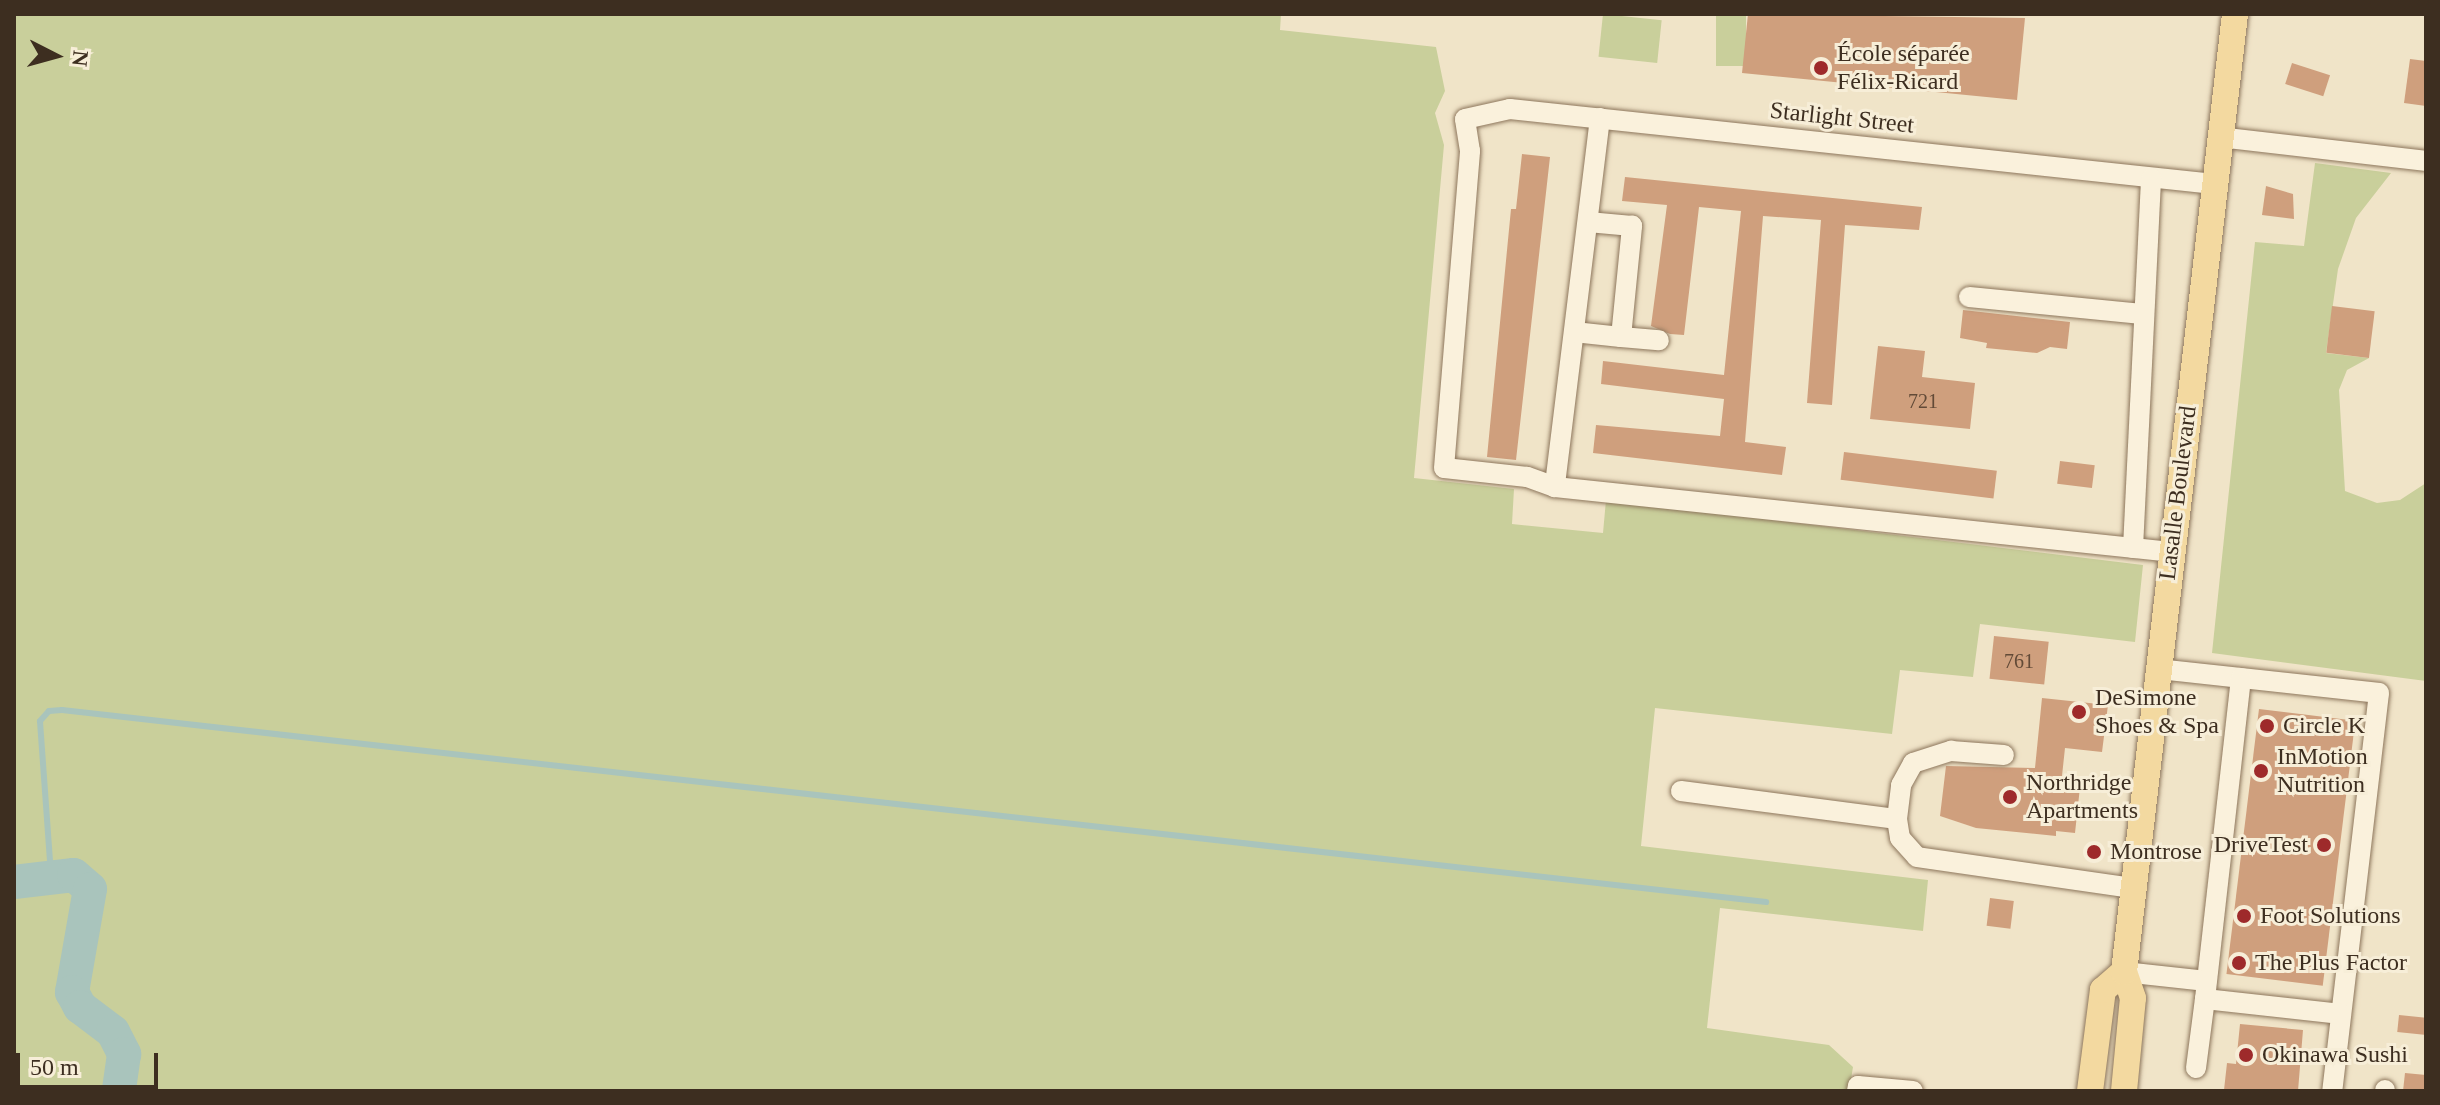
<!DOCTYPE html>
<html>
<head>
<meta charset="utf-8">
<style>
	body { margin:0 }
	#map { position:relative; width:2440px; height:1105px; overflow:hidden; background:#f0e4c8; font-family:Georgia,serif }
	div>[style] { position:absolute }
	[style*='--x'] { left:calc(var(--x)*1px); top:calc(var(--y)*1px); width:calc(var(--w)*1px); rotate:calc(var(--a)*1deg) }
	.green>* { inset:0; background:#c9cf9b; transform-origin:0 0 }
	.stream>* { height:6px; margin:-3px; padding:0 3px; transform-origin:3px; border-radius:3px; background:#a9c4bc }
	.river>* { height:34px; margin:-17px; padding:0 17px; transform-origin:17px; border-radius:17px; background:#a9c4bc }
	.building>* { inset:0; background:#cf9f7d; transform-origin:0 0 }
	.roads { filter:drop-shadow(0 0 2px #8d765c) drop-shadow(0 0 2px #8d765c) }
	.minor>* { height:20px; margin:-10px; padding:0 10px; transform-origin:10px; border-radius:10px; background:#faf1dc }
	.major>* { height:26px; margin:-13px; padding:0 13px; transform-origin:13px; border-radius:13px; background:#f3d9a0 }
	.dots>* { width:22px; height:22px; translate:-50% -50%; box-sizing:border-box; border:4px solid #f7eed8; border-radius:50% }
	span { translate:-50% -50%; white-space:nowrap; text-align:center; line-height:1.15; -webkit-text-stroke:6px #f7eed8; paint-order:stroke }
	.number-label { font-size:20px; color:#624a37 }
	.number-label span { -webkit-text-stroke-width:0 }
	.poi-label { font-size:24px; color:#3d2e20 }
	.left { translate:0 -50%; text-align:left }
	.right { translate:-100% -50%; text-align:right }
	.street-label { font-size:24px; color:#3d2e20 }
	.frame { position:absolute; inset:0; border:16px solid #3d2e20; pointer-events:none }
	.north { position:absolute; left:16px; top:16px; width:80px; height:80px; -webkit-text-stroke:6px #f7eed8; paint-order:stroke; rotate:96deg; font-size:22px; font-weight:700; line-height:32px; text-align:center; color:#3d2e20 }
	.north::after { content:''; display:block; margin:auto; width:28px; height:36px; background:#3d2e20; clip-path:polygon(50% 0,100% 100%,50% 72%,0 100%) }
	.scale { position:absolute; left:16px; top:1053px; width:142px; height:36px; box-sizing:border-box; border:4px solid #3d2e20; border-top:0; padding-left:10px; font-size:24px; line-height:28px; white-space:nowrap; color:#3d2e20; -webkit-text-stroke:6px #f7eed8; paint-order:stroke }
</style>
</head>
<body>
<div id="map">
	<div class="green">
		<i style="clip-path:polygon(14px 14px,1281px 14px,1280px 30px,1436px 47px,1445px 91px,1435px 113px,1444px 145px,1414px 478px,1514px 489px,1512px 524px,1603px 533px,1606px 500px,2143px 565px,2135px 642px,1980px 624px,1973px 677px,1900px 670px,1892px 734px,1655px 708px,1641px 846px,1928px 880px,1923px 931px,1720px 908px,1707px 1028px,1829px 1045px,1853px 1067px,1849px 1091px,14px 1091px)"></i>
		<i style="left:1603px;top:14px;width:59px;height:43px;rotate:6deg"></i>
		<i style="left:1716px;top:14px;width:30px;height:52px"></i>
		<i style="clip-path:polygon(2315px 163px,2391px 173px,2356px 218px,2338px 269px,2326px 353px,2369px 358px,2347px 370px,2339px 390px,2345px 491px,2377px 503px,2400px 500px,2426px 483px,2426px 681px,2212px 653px,2255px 242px,2304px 246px)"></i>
	</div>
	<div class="stream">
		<i style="--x:51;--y:875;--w:154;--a:-94.1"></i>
		<i style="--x:40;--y:721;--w:13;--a:-48"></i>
		<i style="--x:49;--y:711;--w:13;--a:-4"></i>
		<i style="--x:62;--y:710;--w:1715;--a:6.43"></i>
	</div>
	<div class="river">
		<i style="--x:14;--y:882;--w:60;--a:-6.7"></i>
		<i style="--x:74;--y:875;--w:21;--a:41"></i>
		<i style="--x:90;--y:889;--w:105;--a:99.9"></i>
		<i style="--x:72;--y:992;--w:17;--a:62"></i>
		<i style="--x:80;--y:1007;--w:41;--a:37.1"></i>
		<i style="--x:113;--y:1032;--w:25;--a:63"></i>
		<i style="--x:124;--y:1054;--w:37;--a:98"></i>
	</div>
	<div class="building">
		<i style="clip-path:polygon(1748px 14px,2025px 18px,2017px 100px,1742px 73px)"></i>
		<i style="clip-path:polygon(2410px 59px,2426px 61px,2426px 106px,2404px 103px)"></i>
		<i style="left:2292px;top:63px;width:40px;height:22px;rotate:18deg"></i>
		<i style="clip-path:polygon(1522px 154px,1550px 157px,1516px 460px,1487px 457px,1511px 209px,1516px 209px)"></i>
		<i style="clip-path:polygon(1625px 177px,1922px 207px,1919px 230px,1845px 225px,1832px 405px,1807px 403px,1821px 220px,1763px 216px,1745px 442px,1786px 447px,1782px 475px,1593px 453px,1596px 425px,1720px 436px,1724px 399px,1601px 384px,1603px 361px,1724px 375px,1741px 211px,1699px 207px,1684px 335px,1670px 334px,1651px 326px,1667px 205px,1622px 201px)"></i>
		<i style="clip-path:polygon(2266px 186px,2293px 194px,2294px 219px,2262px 215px)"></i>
		<i style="left:2332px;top:306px;width:43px;height:47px;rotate:7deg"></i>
		<i style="clip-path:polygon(1963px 310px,2070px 322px,2067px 349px,2050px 347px,2037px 353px,1986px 348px,1987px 343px,1960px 338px)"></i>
		<i style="clip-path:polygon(1878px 346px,1925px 351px,1922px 377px,1975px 383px,1970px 429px,1870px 419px)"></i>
		<i style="left:1844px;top:452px;width:154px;height:28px;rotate:7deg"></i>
		<i style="left:2060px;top:461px;width:35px;height:23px;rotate:7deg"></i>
		<i style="left:1994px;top:636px;width:55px;height:43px;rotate:6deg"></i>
		<i style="clip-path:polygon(2042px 698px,2108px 705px,2102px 752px,2065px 748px,2062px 776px,2081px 778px,2075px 833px,2056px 831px,2056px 836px,1976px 828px,1940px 816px,1946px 766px,2035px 768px)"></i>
		<i style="left:2259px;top:709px;width:97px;height:267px;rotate:7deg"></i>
		<i style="left:1990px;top:898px;width:24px;height:28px;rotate:7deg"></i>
		<i style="left:2399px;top:1015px;width:27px;height:17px;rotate:6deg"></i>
		<i style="clip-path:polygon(2240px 1024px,2303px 1030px,2298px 1091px,2224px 1090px,2227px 1063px,2236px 1064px)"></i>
		<i style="clip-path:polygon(2405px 1073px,2426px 1075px,2426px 1091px,2403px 1091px)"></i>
	</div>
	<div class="roads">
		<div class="minor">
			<i style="--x:1600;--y:118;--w:372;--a:97"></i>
			<i style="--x:1555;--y:487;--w:619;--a:6.02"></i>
			<i style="--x:2219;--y:137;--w:208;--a:6.6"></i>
			<i style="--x:1969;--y:297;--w:174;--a:5.6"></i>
			<i style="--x:1574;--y:332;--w:47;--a:6.1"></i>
			<i style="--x:1621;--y:337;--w:112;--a:-84.3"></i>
			<i style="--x:1632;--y:226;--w:44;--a:-174.8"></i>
			<i style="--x:1621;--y:337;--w:38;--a:5"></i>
			<i style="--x:1555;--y:487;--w:30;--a:-160"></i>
			<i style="--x:1527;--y:477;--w:83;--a:-173.8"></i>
			<i style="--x:1444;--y:468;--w:318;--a:-85.3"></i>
			<i style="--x:1470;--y:151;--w:32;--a:-99"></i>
			<i style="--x:1465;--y:119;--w:46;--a:-12.5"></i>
			<i style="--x:1510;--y:109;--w:708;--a:6.08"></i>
			<i style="--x:2133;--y:548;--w:370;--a:-87.2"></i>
			<i style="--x:2158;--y:669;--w:222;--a:6.2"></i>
			<i style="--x:2379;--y:693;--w:401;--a:96.7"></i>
			<i style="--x:2241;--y:678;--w:323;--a:96.4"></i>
			<i style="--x:2205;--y:999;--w:137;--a:6.3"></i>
			<i style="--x:1681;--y:791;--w:218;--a:7.4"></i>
			<i style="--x:1897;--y:819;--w:19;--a:81"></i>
			<i style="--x:1900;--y:838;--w:25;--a:48"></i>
			<i style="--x:1917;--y:857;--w:218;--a:8.2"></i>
			<i style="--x:1897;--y:819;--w:34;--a:-83"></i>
			<i style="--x:1901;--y:785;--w:25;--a:-61"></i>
			<i style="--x:1913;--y:763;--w:40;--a:-18"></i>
			<i style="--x:1951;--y:751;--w:53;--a:4.3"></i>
			<i style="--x:2124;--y:972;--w:83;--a:6.2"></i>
			<i style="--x:2196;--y:1068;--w:70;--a:-82.6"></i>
			<i style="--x:1857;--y:1091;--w:5;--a:-79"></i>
			<i style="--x:1858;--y:1086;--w:55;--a:5.2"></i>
			<i style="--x:2385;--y:1091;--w:1;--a:-90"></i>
		</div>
		<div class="major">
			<i style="--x:2090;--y:1091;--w:102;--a:-82.7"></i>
			<i style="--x:2103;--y:990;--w:28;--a:-41"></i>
			<i style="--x:2124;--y:1091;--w:93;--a:-84.5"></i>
			<i style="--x:2133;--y:998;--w:28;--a:-109"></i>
			<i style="--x:2124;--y:972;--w:964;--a:-83.39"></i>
		</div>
	</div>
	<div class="dots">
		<i style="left:1821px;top:68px;background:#9e2a2b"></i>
		<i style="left:2079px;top:712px;background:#9e2a2b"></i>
		<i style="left:2267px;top:726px;background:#9e2a2b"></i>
		<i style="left:2261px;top:771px;background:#9e2a2b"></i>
		<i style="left:2010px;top:797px;background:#9e2a2b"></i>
		<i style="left:2324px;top:845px;background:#9e2a2b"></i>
		<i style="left:2094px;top:852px;background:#9e2a2b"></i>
		<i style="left:2244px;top:916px;background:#9e2a2b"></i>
		<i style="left:2239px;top:963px;background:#9e2a2b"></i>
		<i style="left:2246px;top:1055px;background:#9e2a2b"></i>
	</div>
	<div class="number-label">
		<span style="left:1923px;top:401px">721</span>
		<span style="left:2019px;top:661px">761</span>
	</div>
	<div class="poi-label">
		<span class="left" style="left:1837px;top:68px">École séparée<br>Félix-Ricard</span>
		<span class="left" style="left:2095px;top:712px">DeSimone<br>Shoes &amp; Spa</span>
		<span class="left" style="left:2283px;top:726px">Circle K</span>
		<span class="left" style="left:2277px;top:771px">InMotion<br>Nutrition</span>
		<span class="left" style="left:2026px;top:797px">Northridge<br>Apartments</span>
		<span class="right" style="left:2308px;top:845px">DriveTest</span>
		<span class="left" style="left:2110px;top:852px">Montrose</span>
		<span class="left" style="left:2260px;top:916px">Foot Solutions</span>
		<span class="left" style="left:2255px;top:963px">The Plus Factor</span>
		<span class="left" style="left:2262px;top:1055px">Okinawa Sushi</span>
	</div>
	<div class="street-label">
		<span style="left:1842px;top:118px;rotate:6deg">Starlight Street</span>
		<span style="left:2178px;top:493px;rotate:-83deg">Lasalle Boulevard</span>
	</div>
	<div class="frame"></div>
	<div class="north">N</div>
	<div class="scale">50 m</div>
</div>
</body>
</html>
